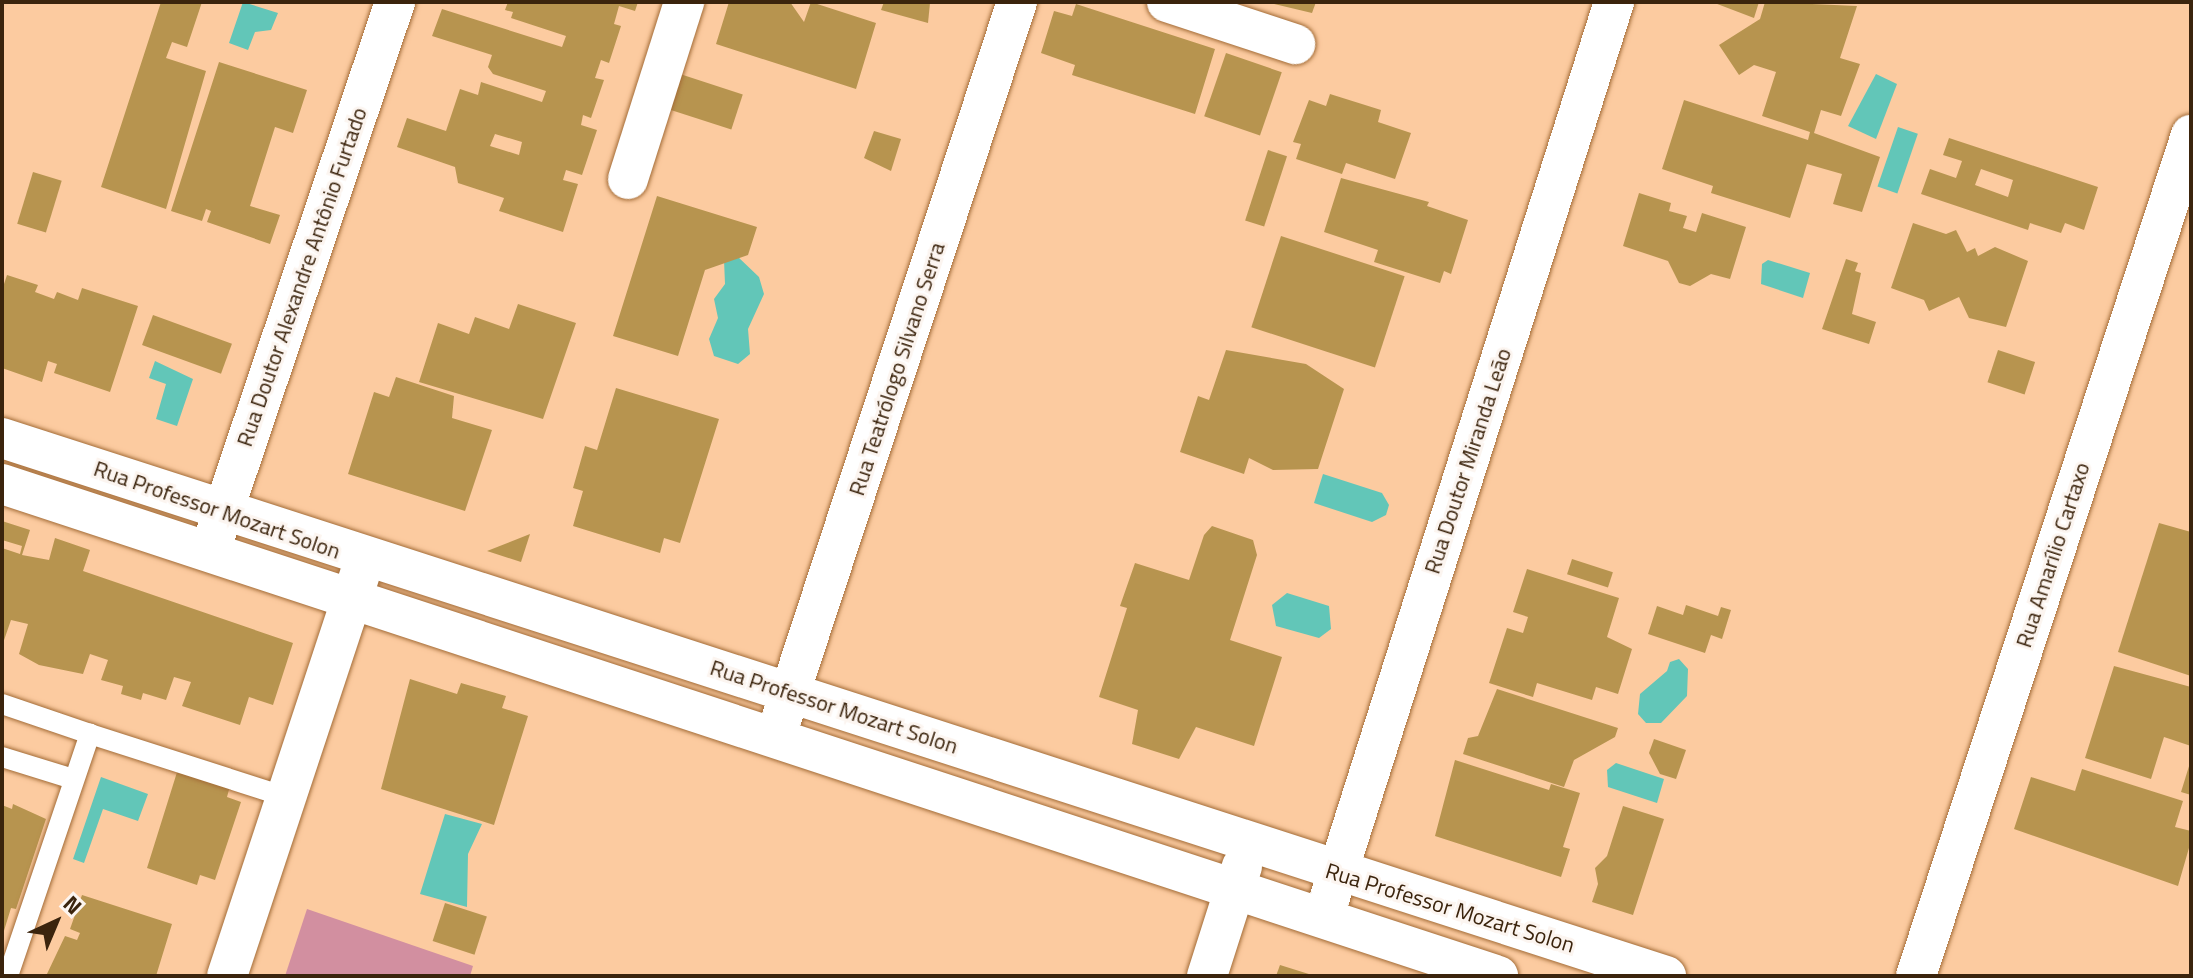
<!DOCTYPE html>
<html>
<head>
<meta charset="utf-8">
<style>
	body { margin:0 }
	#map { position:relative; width:2193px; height:978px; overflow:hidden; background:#fccba0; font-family:"Titillium Web",sans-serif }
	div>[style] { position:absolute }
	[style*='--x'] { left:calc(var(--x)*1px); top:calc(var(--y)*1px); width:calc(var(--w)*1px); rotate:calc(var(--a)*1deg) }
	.green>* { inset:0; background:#d28fa0 }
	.water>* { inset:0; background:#62c6b8; transform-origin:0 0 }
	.building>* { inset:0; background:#b7944f; transform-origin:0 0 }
	.roads { filter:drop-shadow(0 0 2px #a36c37) drop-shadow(0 0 2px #a36c37) }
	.service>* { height:20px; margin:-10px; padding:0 10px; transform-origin:10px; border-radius:10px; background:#fff }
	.minor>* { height:40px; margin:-20px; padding:0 20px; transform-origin:20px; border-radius:20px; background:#fff }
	span { translate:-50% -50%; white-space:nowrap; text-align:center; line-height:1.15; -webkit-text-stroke:6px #fcf5f0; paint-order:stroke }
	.street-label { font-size:22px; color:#3b240d }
	.frame { position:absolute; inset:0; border:4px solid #3b240d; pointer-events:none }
	.north { position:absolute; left:16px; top:882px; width:80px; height:80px; -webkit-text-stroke:6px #fcf5f0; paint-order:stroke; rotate:44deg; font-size:22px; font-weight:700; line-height:32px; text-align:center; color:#3b240d }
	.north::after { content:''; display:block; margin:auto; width:28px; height:36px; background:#3b240d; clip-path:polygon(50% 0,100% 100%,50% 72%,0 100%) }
</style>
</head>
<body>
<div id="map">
	<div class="green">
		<i style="clip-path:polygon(307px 909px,473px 966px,470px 976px,285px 976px)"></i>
	</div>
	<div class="water">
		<i style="clip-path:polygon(243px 2px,278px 13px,271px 30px,255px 32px,248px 50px,229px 43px)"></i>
		<i style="clip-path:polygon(1876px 74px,1897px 84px,1876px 139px,1848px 126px)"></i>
		<i style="left:1898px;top:127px;width:21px;height:63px;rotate:19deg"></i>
		<i style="clip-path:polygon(737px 256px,759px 277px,764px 294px,748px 329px,750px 354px,738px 364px,714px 356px,709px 339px,718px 318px,714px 299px,725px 284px,724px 260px)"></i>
		<i style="clip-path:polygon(1768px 260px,1810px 273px,1803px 298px,1761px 284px,1762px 264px)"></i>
		<i style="clip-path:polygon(155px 361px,193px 379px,177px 426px,156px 419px,166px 384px,149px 378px)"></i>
		<i style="clip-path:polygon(1323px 474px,1382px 493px,1389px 505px,1386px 515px,1372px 522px,1314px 503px)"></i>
		<i style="clip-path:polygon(1287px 593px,1329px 606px,1331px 629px,1319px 638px,1276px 626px,1272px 605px)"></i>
		<i style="clip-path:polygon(1679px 659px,1688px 669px,1687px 696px,1661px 723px,1646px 723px,1638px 714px,1640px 694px,1667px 671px,1670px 662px)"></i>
		<i style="clip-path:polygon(1616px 763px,1664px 779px,1657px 803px,1608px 787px,1607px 770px)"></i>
		<i style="clip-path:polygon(101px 777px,148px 794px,138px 821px,103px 809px,84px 863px,73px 859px)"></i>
		<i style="clip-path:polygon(445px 814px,482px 824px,468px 854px,467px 907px,420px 894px)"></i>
	</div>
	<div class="building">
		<i style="clip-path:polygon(161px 2px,202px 2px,187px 47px,172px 42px,166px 58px,206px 71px,166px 209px,101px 187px)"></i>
		<i style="clip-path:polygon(evenodd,508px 2px,638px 2px,635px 11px,619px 6px,614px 24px,621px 26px,609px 63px,601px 60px,595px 78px,604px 80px,591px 118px,583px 115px,581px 125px,597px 130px,582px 175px,566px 170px,563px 180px,578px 184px,563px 232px,499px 211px,504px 198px,458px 183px,455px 167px,397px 147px,407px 118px,446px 131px,460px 89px,478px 95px,481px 82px,542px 102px,546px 91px,493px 74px,488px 67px,492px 55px,432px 36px,442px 9px,562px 47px,566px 36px,511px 18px,513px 12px,505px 10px,508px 2px,495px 134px,522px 142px,519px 155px,490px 146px,495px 134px)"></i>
		<i style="clip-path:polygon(729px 2px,790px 2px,804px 22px,811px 2px,876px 23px,856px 89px,716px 44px)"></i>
		<i style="clip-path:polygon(884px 2px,930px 3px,928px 23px,881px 10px)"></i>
		<i style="clip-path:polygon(1316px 2px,1312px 13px,1270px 3px,1270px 2px)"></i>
		<i style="clip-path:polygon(1712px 2px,1759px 2px,1754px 18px)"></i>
		<i style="clip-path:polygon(1765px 2px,1857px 6px,1840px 58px,1860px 64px,1841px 116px,1821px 110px,1814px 133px,1880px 157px,1862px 212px,1833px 204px,1842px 174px,1807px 164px,1790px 218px,1711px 193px,1713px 186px,1662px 169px,1684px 100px,1808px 140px,1810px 132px,1762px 116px,1776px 72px,1754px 65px,1739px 75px,1719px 45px,1760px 19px)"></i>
		<i style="clip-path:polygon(1076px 4px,1215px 49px,1195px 114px,1072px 75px,1075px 65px,1041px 53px,1054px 11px,1072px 16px)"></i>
		<i style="left:1226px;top:53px;width:59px;height:67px;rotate:19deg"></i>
		<i style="clip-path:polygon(219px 62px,307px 90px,293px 133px,275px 127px,250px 206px,280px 215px,270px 244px,207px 222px,211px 211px,206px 209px,202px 221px,171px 211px)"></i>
		<i style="left:680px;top:74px;width:66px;height:37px;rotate:18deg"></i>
		<i style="clip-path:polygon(1330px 94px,1381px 110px,1378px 122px,1411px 133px,1395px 179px,1346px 163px,1342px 174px,1296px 159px,1301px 144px,1293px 142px,1309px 100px,1326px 106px)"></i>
		<i style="clip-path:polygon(874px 131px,901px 139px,891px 171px,864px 158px)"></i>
		<i style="clip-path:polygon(evenodd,1949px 138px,2098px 187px,2084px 230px,2065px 223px,2061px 233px,2030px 223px,2028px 230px,1921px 194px,1930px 169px,1956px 178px,1962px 161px,1943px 155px,1949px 138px,1981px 169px,2013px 180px,2008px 197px,1975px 185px,1981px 169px)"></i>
		<i style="left:1268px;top:150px;width:20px;height:74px;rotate:18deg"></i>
		<i style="left:33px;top:172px;width:30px;height:54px;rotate:17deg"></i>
		<i style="clip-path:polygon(1341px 178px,1429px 202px,1427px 206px,1468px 220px,1451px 274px,1444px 271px,1440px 283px,1374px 262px,1378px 250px,1324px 232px)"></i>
		<i style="clip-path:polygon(1639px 193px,1671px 203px,1669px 211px,1687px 216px,1683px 228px,1696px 232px,1702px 213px,1746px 227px,1730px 279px,1711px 274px,1690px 286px,1679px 283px,1668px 261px,1623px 246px)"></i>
		<i style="clip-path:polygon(657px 196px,757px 227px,748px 255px,705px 270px,678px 356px,613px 336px)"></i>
		<i style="clip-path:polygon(1913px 223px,1946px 234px,1956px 230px,1967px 252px,1975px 248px,1978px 256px,1995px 247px,2028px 261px,2006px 327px,1969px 318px,1959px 297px,1929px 311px,1924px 300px,1891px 288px)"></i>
		<i style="left:1281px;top:236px;width:130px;height:96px;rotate:18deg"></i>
		<i style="clip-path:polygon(1846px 259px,1858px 263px,1855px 271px,1861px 273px,1852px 314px,1876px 322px,1869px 344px,1822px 329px)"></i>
		<i style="clip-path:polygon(7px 275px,38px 285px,35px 292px,54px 299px,57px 292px,78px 300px,82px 288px,138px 306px,110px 392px,54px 373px,57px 364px,48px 361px,42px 382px,2px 368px,2px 290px)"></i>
		<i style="clip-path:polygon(518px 304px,576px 323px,543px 419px,419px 382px,438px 323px,469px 334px,475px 317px,509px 329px)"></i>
		<i style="left:153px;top:315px;width:84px;height:32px;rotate:20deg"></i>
		<i style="clip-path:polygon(1226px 350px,1306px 364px,1344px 389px,1318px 469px,1273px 470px,1249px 458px,1244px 474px,1180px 452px,1198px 396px,1209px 400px)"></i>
		<i style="left:1998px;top:350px;width:39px;height:34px;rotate:18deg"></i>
		<i style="clip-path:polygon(396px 377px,454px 396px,452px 418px,492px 430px,465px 511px,348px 474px,374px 392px,389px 397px)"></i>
		<i style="clip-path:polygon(616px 388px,719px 419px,680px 543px,664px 538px,660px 553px,573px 526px,583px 491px,573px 488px,585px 446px,597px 450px)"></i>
		<i style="clip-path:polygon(2px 521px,30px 530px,22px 555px,49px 560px,55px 538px,90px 550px,83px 571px,293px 643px,273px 705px,249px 697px,240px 725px,182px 706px,191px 682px,174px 677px,166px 700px,143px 693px,141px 700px,121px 694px,123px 686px,101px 680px,108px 660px,90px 654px,83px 674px,39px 665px,19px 654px,28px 624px,11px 620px,2px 646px,2px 548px,20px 554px,22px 546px,2px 540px)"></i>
		<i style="clip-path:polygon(2159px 523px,2191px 532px,2191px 676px,2118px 652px)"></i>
		<i style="clip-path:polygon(1212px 526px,1253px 540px,1257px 555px,1230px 640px,1282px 657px,1254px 746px,1196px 727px,1179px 759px,1132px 744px,1138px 710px,1099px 697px,1127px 608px,1120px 606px,1135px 563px,1189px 580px,1204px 535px)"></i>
		<i style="clip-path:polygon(530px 534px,521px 562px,487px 551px)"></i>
		<i style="left:1572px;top:559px;width:43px;height:16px;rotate:18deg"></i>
		<i style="clip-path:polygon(1527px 569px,1619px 598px,1607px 637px,1632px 649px,1618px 694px,1596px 687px,1592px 700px,1537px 683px,1533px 697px,1489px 683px,1507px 628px,1523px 633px,1528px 617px,1513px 612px)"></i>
		<i style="clip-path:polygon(1686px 605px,1718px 616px,1721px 607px,1731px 610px,1722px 639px,1711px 635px,1705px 653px,1648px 634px,1657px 606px,1683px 615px)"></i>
		<i style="clip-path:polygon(2114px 666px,2191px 687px,2191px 746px,2164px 737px,2151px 779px,2085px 758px)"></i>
		<i style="clip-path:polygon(410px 679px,457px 694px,461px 683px,506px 696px,502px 708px,528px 716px,494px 825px,381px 789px)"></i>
		<i style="clip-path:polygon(1497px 689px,1618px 728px,1615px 737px,1574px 760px,1564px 787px,1463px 754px,1468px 738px,1478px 736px)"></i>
		<i style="clip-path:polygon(1654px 739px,1686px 750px,1676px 779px,1660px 774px,1649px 753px)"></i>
		<i style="clip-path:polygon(1455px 760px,1549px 790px,1551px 784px,1580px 793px,1563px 847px,1570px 849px,1561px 877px,1435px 836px)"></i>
		<i style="clip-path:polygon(2190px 763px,2191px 763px,2191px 795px,2181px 792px)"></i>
		<i style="clip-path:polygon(178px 769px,230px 786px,227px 797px,241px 802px,215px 880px,200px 875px,197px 885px,147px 868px)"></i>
		<i style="clip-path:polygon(2082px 769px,2183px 801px,2175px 827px,2191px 831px,2191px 841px,2178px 886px,2014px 829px,2031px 777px,2075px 791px)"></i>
		<i style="clip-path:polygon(13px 804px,46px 819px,16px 909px,11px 908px,3px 934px,2px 805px,12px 809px)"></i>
		<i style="clip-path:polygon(1623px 806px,1664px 819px,1633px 915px,1592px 902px,1598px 884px,1595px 868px,1607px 856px)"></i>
		<i style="clip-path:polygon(82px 895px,172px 924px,156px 976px,46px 976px,65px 936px,77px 940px,80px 933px,70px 929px)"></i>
		<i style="left:445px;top:903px;width:44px;height:40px;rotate:18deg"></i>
		<i style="clip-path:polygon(1280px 965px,1312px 975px,1312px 976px,1276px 976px)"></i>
	</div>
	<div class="roads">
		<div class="service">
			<i style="--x:2;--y:704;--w:93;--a:18.8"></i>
			<i style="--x:2;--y:757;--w:74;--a:17.2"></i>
			<i style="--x:8;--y:976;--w:256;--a:-71.3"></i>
			<i style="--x:90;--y:734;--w:206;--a:17.8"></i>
		</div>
		<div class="minor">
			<i style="--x:1167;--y:2;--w:135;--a:18.2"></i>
			<i style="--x:628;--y:179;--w:186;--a:-72.4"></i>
			<i style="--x:2;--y:438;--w:1749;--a:17.92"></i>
			<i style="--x:2;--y:484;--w:1575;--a:18.2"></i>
			<i style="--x:215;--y:536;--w:564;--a:-71.37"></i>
			<i style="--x:782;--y:717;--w:753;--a:-71.81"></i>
			<i style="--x:1330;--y:897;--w:939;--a:-72.39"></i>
			<i style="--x:227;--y:976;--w:422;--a:-71.7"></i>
			<i style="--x:1207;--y:976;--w:115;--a:-72.3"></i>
			<i style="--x:1916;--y:976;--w:885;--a:-71.89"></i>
		</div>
	</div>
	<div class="street-label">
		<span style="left:302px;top:277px;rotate:-71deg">Rua Doutor Alexandre Antônio Furtado</span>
		<span style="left:897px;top:369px;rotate:-72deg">Rua Teatrólogo Silvano Serra</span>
		<span style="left:1468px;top:461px;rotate:-72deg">Rua Doutor Miranda Leão</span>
		<span style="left:217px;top:510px;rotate:19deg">Rua Professor Mozart Solon</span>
		<span style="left:2053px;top:555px;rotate:-72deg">Rua Amarílio Cartaxo</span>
		<span style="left:834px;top:707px;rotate:18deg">Rua Professor Mozart Solon</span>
		<span style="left:1450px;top:908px;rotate:17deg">Rua Professor Mozart Solon</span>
	</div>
	<div class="frame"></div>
	<div class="north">N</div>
</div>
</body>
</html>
